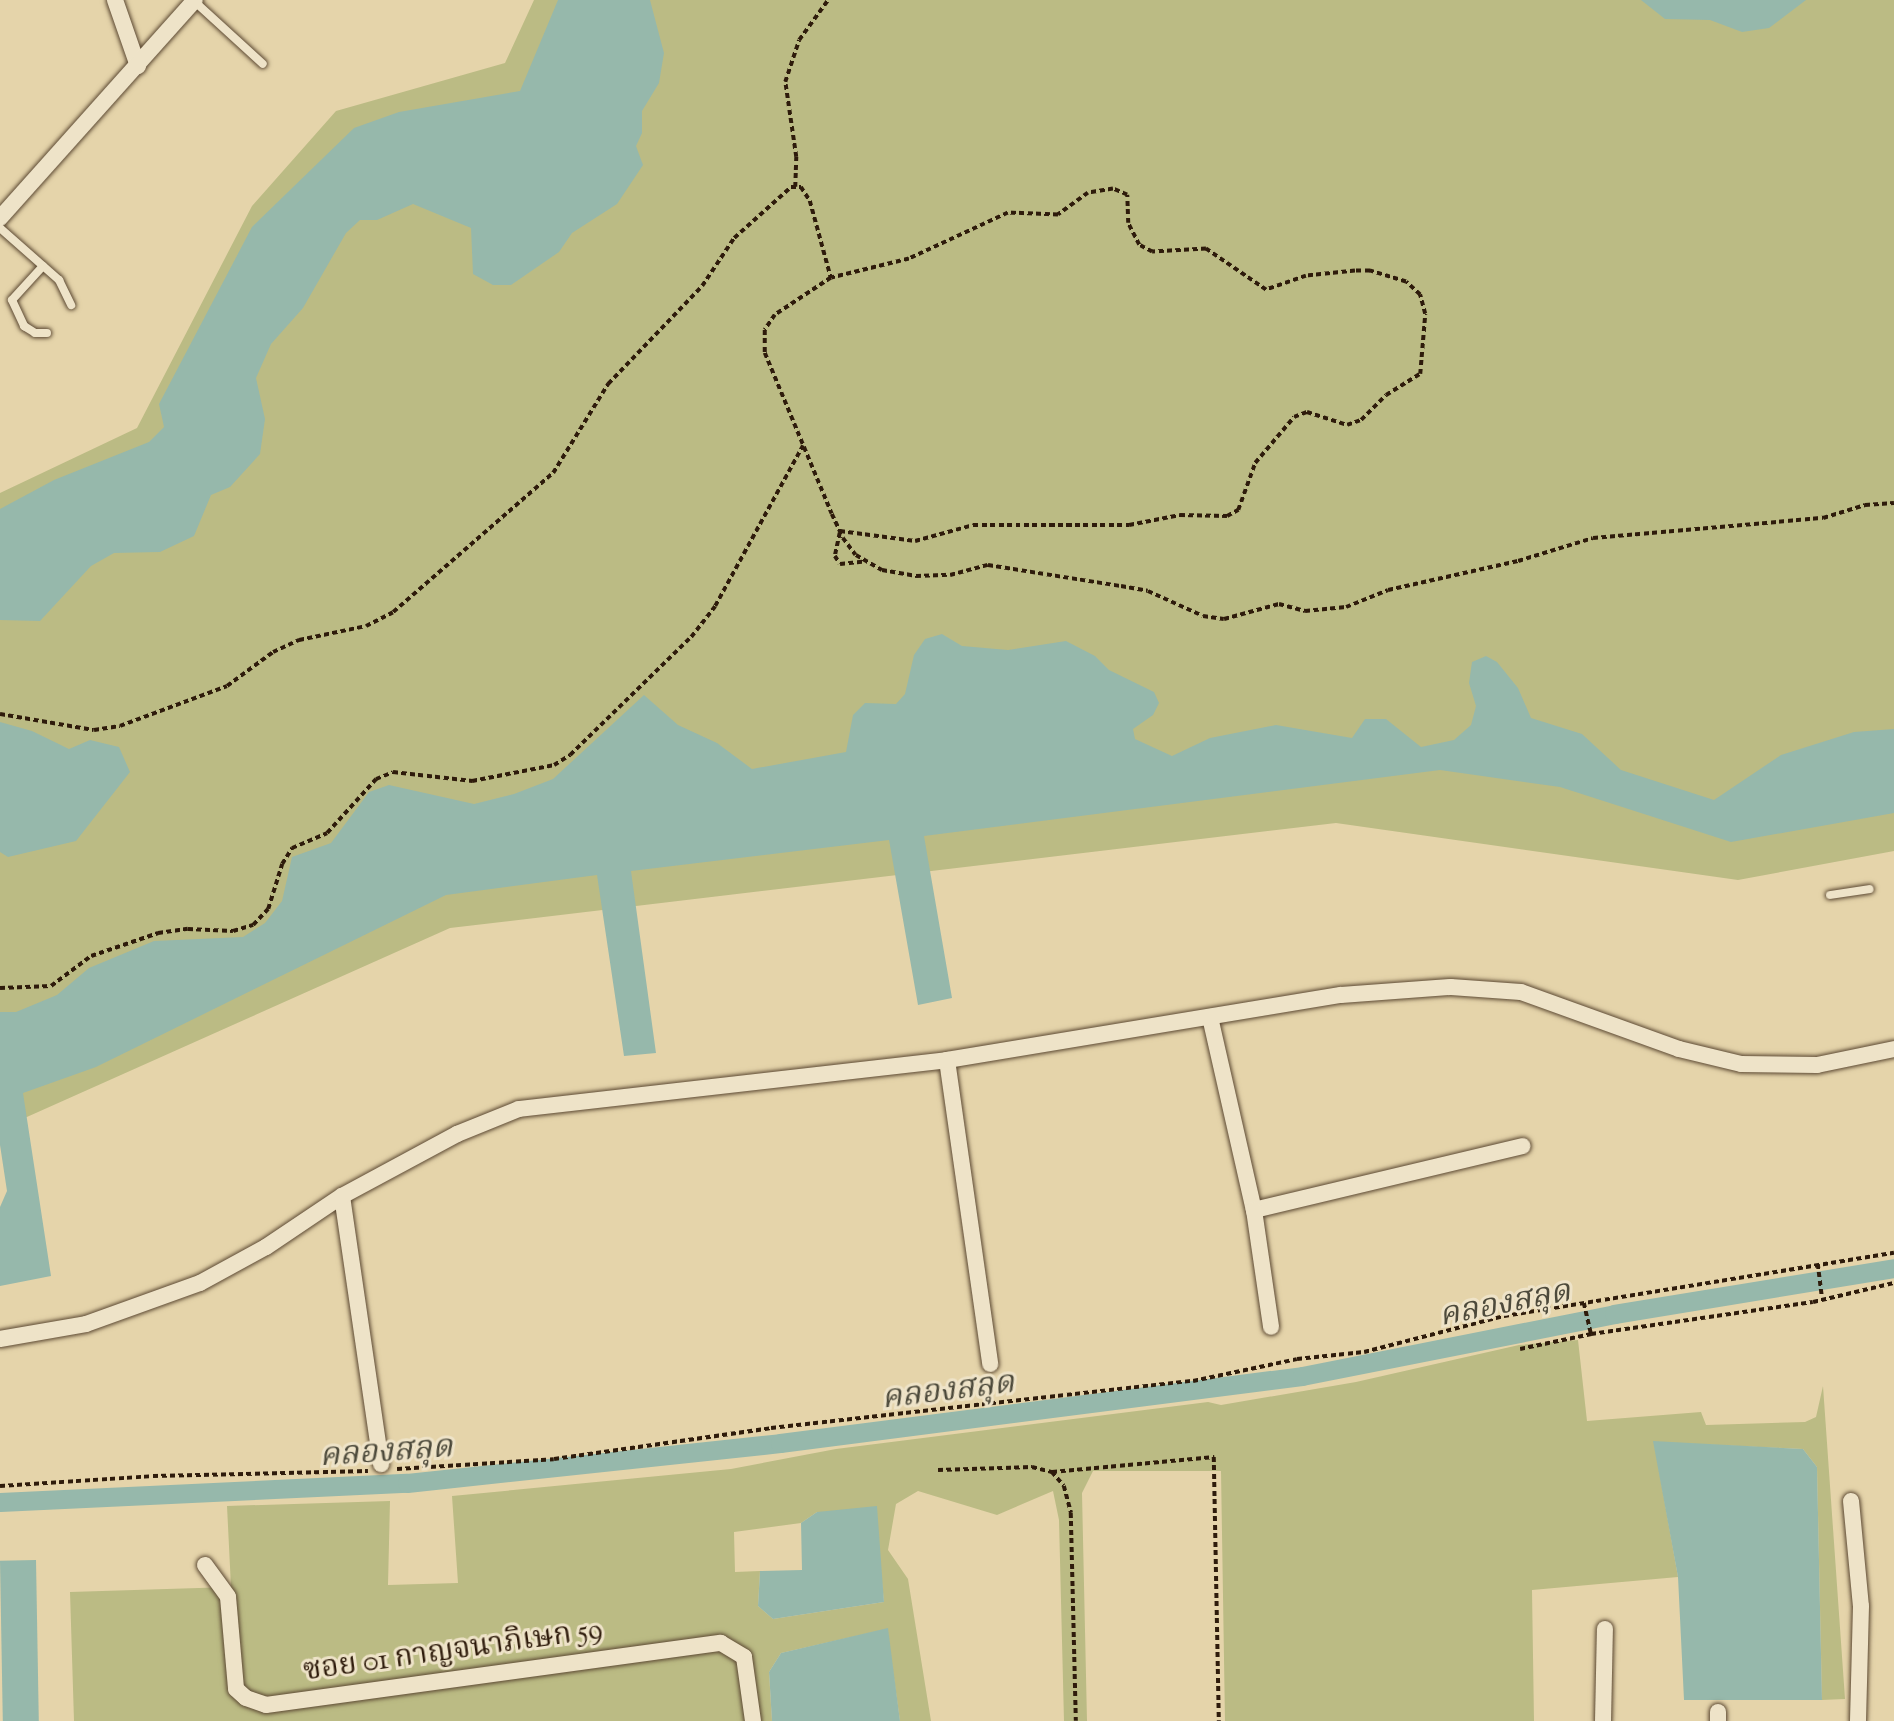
<!DOCTYPE html>
<html>
<head>
<meta charset="utf-8">
<style>
	body { margin:0 }
	#map { position:relative; width:1894px; height:1721px; overflow:hidden; background:#e5d4aa; font-family:"Sorts Mill Goudy","Noto Serif Thai",serif }
	div>[style] { position:absolute }
	[style*='--x'] { left:calc(var(--x)*1px); top:calc(var(--y)*1px); width:calc(var(--w)*1px); rotate:calc(var(--a)*1deg) }
	.green>* { inset:0; background:#bbbb84 }
	.water>* { inset:0; background:#96b8ab; transform-origin:0 0 }
	.canal>* { height:19px; margin:-9.5px; padding:0 9.5px; transform-origin:9.5px; border-radius:9.5px; background:#96b8ab }
	.path>* { height:3.5px; margin-top:-1.75px; transform-origin:0; background:repeating-linear-gradient(90deg,#2e1b0b 0 5px,transparent 0 8.5px) }
	.roads { filter:drop-shadow(0 0 2px #5c4933) drop-shadow(0 0 2px #5c4933) }
	.lane>* { height:8px; margin:-4px; padding:0 4px; transform-origin:4px; border-radius:4px; background:#eee3c8 }
	.street>* { height:16px; margin:-8px; padding:0 8px; transform-origin:8px; border-radius:8px; background:#eee3c8 }
	span { translate:-50% -50%; white-space:nowrap; text-align:center; line-height:1.15; -webkit-text-stroke:6px #eee3c8; paint-order:stroke }
	.street-label { font-size:30px; color:#2e1b0b }
	.water-label { font-size:32px; color:#4d4a3b; font-style:italic }
</style>
</head>
<body>
<div id="map">
	<div class="green">
		<i style="clip-path:polygon(534px 0,1894px 0,1894px 851px,1738px 880px,1336px 823px,450px 928px,0 1129px,0 493px,137px 428px,252px 206px,336px 111px,505px 63px)"></i>
		<i style="clip-path:polygon(evenodd,1578px 1340px,1587px 1421px,1701px 1412px,1706px 1425px,1805px 1422px,1816px 1417px,1823px 1386px,1845px 1699px,1822px 1700px,1817px 1467px,1803px 1449px,1654px 1442px,1678px 1577px,1532px 1590px,1534px 1721px,1225px 1721px,1221px 1471px,1093px 1471px,1082px 1493px,1087px 1721px,1064px 1721px,1059px 1520px,1053px 1491px,997px 1515px,918px 1491px,896px 1504px,888px 1550px,908px 1579px,931px 1721px,900px 1721px,887px 1629px,781px 1653px,769px 1672px,772px 1721px,74px 1721px,70px 1592px,231px 1587px,227px 1506px,390px 1501px,388px 1585px,458px 1583px,452px 1496px,731px 1469px,836px 1449px,1208px 1402px,1221px 1405px,1356px 1382px,1519px 1345px,1578px 1340px,817px 1512px,882px 1583px,884px 1602px,773px 1619px,758px 1606px,760px 1571px,735px 1572px,734px 1532px,801px 1523px,817px 1512px)"></i>
	</div>
	<div class="water">
		<i style="clip-path:polygon(558px 0,650px 0,664px 53px,659px 83px,642px 111px,642px 133px,636px 146px,643px 165px,617px 204px,572px 233px,559px 252px,511px 285px,493px 285px,473px 274px,471px 228px,413px 204px,377px 220px,360px 220px,346px 233px,303px 308px,271px 344px,256px 378px,265px 419px,260px 454px,230px 487px,211px 495px,194px 536px,160px 552px,114px 553px,91px 566px,40px 621px,0 620px,0 509px,54px 480px,149px 442px,164px 427px,159px 404px,252px 227px,354px 128px,399px 112px,520px 91px)"></i>
		<i style="clip-path:polygon(1641px 0,1806px 0,1769px 28px,1742px 32px,1710px 20px,1665px 19px)"></i>
		<i style="clip-path:polygon(942px 634px,962px 646px,1008px 650px,1066px 641px,1095px 656px,1109px 670px,1154px 692px,1159px 703px,1153px 715px,1133px 729px,1135px 739px,1172px 756px,1210px 738px,1276px 725px,1352px 738px,1365px 719px,1386px 719px,1421px 747px,1454px 740px,1471px 725px,1476px 706px,1469px 683px,1472px 662px,1486px 656px,1497px 662px,1518px 688px,1531px 718px,1582px 734px,1621px 770px,1714px 800px,1781px 755px,1854px 732px,1894px 729px,1894px 813px,1731px 842px,1560px 787px,1440px 770px,924px 836px,952px 998px,918px 1005px,889px 840px,631px 871px,656px 1053px,624px 1056px,597px 875px,446px 895px,96px 1067px,23px 1093px,51px 1276px,0 1286px,0 1207px,7px 1191px,0 1145px,0 1012px,16px 1012px,57px 995px,89px 968px,154px 941px,243px 937px,265px 923px,282px 901px,292px 857px,331px 843px,369px 792px,389px 785px,474px 804px,514px 794px,553px 779px,644px 695px,678px 725px,717px 743px,752px 769px,846px 752px,853px 715px,865px 703px,896px 704px,905px 694px,914px 655px,925px 639px)"></i>
		<i style="clip-path:polygon(0 722px,32px 731px,69px 749px,90px 740px,119px 747px,130px 772px,76px 841px,8px 857px,0 852px)"></i>
		<i style="clip-path:polygon(1653px 1441px,1803px 1449px,1817px 1467px,1822px 1700px,1684px 1700px,1678px 1577px)"></i>
		<i style="clip-path:polygon(877px 1506px,884px 1602px,773px 1619px,758px 1606px,760px 1571px,802px 1570px,801px 1523px,817px 1512px)"></i>
		<i style="left:36px;top:1560px;width:161px;height:36px;rotate:89deg"></i>
		<i style="clip-path:polygon(888px 1628px,900px 1721px,772px 1721px,769px 1672px,781px 1653px)"></i>
	</div>
	<div class="canal">
		<i style="--x:0;--y:1502;--w:407;--a:-2.7"></i>
		<i style="--x:407;--y:1483;--w:375;--a:-6.1"></i>
		<i style="--x:780;--y:1443;--w:526;--a:-7.31"></i>
		<i style="--x:1302;--y:1376;--w:318;--a:-11.2"></i>
		<i style="--x:1614;--y:1314;--w:284;--a:-9.3"></i>
	</div>
	<div class="path">
		<i style="--x:795;--y:187;--w:30;--a:-88"></i>
		<i style="--x:796;--y:157;--w:76;--a:-98.3"></i>
		<i style="--x:785;--y:82;--w:44;--a:-71.6"></i>
		<i style="--x:799;--y:40;--w:49;--a:-54.1"></i>
		<i style="--x:840;--y:531;--w:76;--a:7.6"></i>
		<i style="--x:915;--y:541;--w:60;--a:-15.4"></i>
		<i style="--x:973;--y:525;--w:156;--a:0"></i>
		<i style="--x:1129;--y:525;--w:52;--a:-11.1"></i>
		<i style="--x:1180;--y:515;--w:47;--a:1.2"></i>
		<i style="--x:1227;--y:516;--w:13;--a:-29"></i>
		<i style="--x:1238;--y:510;--w:50;--a:-70.1"></i>
		<i style="--x:1255;--y:463;--w:60;--a:-49.7"></i>
		<i style="--x:1294;--y:417;--w:14;--a:-21"></i>
		<i style="--x:1307;--y:412;--w:42;--a:18"></i>
		<i style="--x:1347;--y:425;--w:15;--a:-20"></i>
		<i style="--x:1361;--y:420;--w:35;--a:-45"></i>
		<i style="--x:1386;--y:395;--w:40;--a:-32"></i>
		<i style="--x:1420;--y:374;--w:60;--a:-85.2"></i>
		<i style="--x:1425;--y:314;--w:20;--a:-105"></i>
		<i style="--x:1420;--y:295;--w:19;--a:-137"></i>
		<i style="--x:1406;--y:282;--w:38;--a:-163"></i>
		<i style="--x:1370;--y:271;--w:15;--a:180"></i>
		<i style="--x:1355;--y:271;--w:49;--a:174.2"></i>
		<i style="--x:1306;--y:276;--w:42;--a:160.7"></i>
		<i style="--x:1266;--y:290;--w:73;--a:-145.7"></i>
		<i style="--x:1206;--y:249;--w:54;--a:176.8"></i>
		<i style="--x:1152;--y:252;--w:15;--a:-152"></i>
		<i style="--x:1139;--y:245;--w:25;--a:-117"></i>
		<i style="--x:1128;--y:223;--w:28;--a:-92"></i>
		<i style="--x:1127;--y:195;--w:15;--a:-157"></i>
		<i style="--x:1113;--y:189;--w:25;--a:171"></i>
		<i style="--x:1088;--y:193;--w:37;--a:144"></i>
		<i style="--x:1058;--y:215;--w:50;--a:-177.7"></i>
		<i style="--x:1008;--y:213;--w:109;--a:155.1"></i>
		<i style="--x:909;--y:259;--w:80;--a:166.3"></i>
		<i style="--x:831;--y:278;--w:67;--a:146.5"></i>
		<i style="--x:775;--y:315;--w:18;--a:124"></i>
		<i style="--x:765;--y:330;--w:23;--a:90"></i>
		<i style="--x:765;--y:353;--w:174;--a:67.4"></i>
		<i style="--x:832;--y:514;--w:26;--a:65"></i>
		<i style="--x:843;--y:538;--w:21;--a:53"></i>
		<i style="--x:856;--y:555;--w:30;--a:30"></i>
		<i style="--x:882;--y:570;--w:35;--a:10"></i>
		<i style="--x:916;--y:576;--w:34;--a:-2"></i>
		<i style="--x:950;--y:575;--w:39;--a:-15"></i>
		<i style="--x:988;--y:565;--w:135;--a:9"></i>
		<i style="--x:1121;--y:586;--w:27;--a:10"></i>
		<i style="--x:1148;--y:591;--w:60;--a:24.4"></i>
		<i style="--x:1203;--y:616;--w:21;--a:8"></i>
		<i style="--x:1224;--y:619;--w:57;--a:-15.3"></i>
		<i style="--x:1279;--y:604;--w:27;--a:15"></i>
		<i style="--x:1305;--y:611;--w:41;--a:-5.6"></i>
		<i style="--x:1346;--y:607;--w:45;--a:-22"></i>
		<i style="--x:1388;--y:590;--w:133;--a:-12.6"></i>
		<i style="--x:1518;--y:561;--w:78;--a:-17"></i>
		<i style="--x:1593;--y:538;--w:231;--a:-5"></i>
		<i style="--x:1823;--y:518;--w:44;--a:-17.2"></i>
		<i style="--x:1865;--y:505;--w:29;--a:-4"></i>
		<i style="--x:840;--y:533;--w:24;--a:102"></i>
		<i style="--x:835;--y:556;--w:9;--a:58"></i>
		<i style="--x:840;--y:564;--w:27;--a:-6"></i>
		<i style="--x:0;--y:714;--w:95;--a:9.7"></i>
		<i style="--x:94;--y:730;--w:26;--a:-9"></i>
		<i style="--x:120;--y:726;--w:114;--a:-20.5"></i>
		<i style="--x:227;--y:686;--w:57;--a:-36.5"></i>
		<i style="--x:273;--y:652;--w:29;--a:-25"></i>
		<i style="--x:299;--y:640;--w:68;--a:-11.8"></i>
		<i style="--x:366;--y:626;--w:30;--a:-27"></i>
		<i style="--x:393;--y:612;--w:212;--a:-41"></i>
		<i style="--x:553;--y:473;--w:105;--a:-58.3"></i>
		<i style="--x:608;--y:384;--w:136;--a:-46.2"></i>
		<i style="--x:702;--y:286;--w:58;--a:-56.3"></i>
		<i style="--x:734;--y:238;--w:76;--a:-41.8"></i>
		<i style="--x:791;--y:187;--w:10;--a:0"></i>
		<i style="--x:801;--y:187;--w:17;--a:57"></i>
		<i style="--x:810;--y:201;--w:80;--a:74.7"></i>
		<i style="--x:0;--y:988;--w:51;--a:-2.2"></i>
		<i style="--x:51;--y:986;--w:50;--a:-36.9"></i>
		<i style="--x:91;--y:956;--w:71;--a:-18.9"></i>
		<i style="--x:158;--y:933;--w:30;--a:-8"></i>
		<i style="--x:188;--y:929;--w:45;--a:2.5"></i>
		<i style="--x:233;--y:931;--w:21;--a:-17"></i>
		<i style="--x:253;--y:925;--w:22;--a:-47"></i>
		<i style="--x:268;--y:909;--w:47;--a:-72.7"></i>
		<i style="--x:282;--y:864;--w:19;--a:-58"></i>
		<i style="--x:292;--y:848;--w:38;--a:-23"></i>
		<i style="--x:327;--y:833;--w:73;--a:-47.8"></i>
		<i style="--x:376;--y:779;--w:18;--a:-22"></i>
		<i style="--x:393;--y:772;--w:80;--a:6.5"></i>
		<i style="--x:472;--y:781;--w:84;--a:-11"></i>
		<i style="--x:554;--y:765;--w:19;--a:-32"></i>
		<i style="--x:570;--y:755;--w:169;--a:-44.3"></i>
		<i style="--x:691;--y:637;--w:39;--a:-52"></i>
		<i style="--x:715;--y:606;--w:183;--a:-61.3"></i>
		<i style="--x:1818;--y:1264;--w:33;--a:83"></i>
		<i style="--x:1584;--y:1303;--w:32;--a:77"></i>
		<i style="--x:1520;--y:1349;--w:73;--a:-11.9"></i>
		<i style="--x:1591;--y:1334;--w:224;--a:-8.2"></i>
		<i style="--x:1813;--y:1302;--w:83;--a:-13.2"></i>
		<i style="--x:397;--y:1469;--w:157;--a:-3.6"></i>
		<i style="--x:554;--y:1459;--w:219;--a:-8.1"></i>
		<i style="--x:771;--y:1428;--w:425;--a:-6.4"></i>
		<i style="--x:1193;--y:1381;--w:106;--a:-11.9"></i>
		<i style="--x:1297;--y:1359;--w:67;--a:-6"></i>
		<i style="--x:1364;--y:1352;--w:145;--a:-14.4"></i>
		<i style="--x:1504;--y:1316;--w:395;--a:-9.2"></i>
		<i style="--x:938;--y:1470;--w:94;--a:-1.8"></i>
		<i style="--x:1032;--y:1467;--w:21;--a:14"></i>
		<i style="--x:1052;--y:1472;--w:18;--a:49"></i>
		<i style="--x:1064;--y:1486;--w:28;--a:75"></i>
		<i style="--x:1071;--y:1513;--w:208;--a:88.6"></i>
		<i style="--x:1052;--y:1472;--w:163;--a:-5.3"></i>
		<i style="--x:1214;--y:1457;--w:264;--a:88.9"></i>
		<i style="--x:0;--y:1486;--w:153;--a:-3.7"></i>
		<i style="--x:153;--y:1476;--w:215;--a:-1.3"></i>
	</div>
	<div class="roads">
		<div class="lane">
			<i style="--x:194;--y:1;--w:93;--a:42.4"></i>
			<i style="--x:0;--y:228;--w:79;--a:41.4"></i>
			<i style="--x:59;--y:280;--w:28;--a:64"></i>
			<i style="--x:43;--y:266;--w:46;--a:132.4"></i>
			<i style="--x:12;--y:300;--w:29;--a:65"></i>
			<i style="--x:24;--y:326;--w:13;--a:32"></i>
			<i style="--x:35;--y:333;--w:12;--a:0"></i>
			<i style="--x:1830;--y:895;--w:40;--a:-8.5"></i>
		</div>
		<div class="street">
			<i style="--x:115;--y:0;--w:70;--a:70.8"></i>
			<i style="--x:0;--y:218;--w:292;--a:-48.2"></i>
			<i style="--x:1210;--y:1017;--w:198;--a:77.2"></i>
			<i style="--x:1254;--y:1210;--w:276;--a:-13.4"></i>
			<i style="--x:947;--y:1060;--w:307;--a:81.9"></i>
			<i style="--x:342;--y:1196;--w:271;--a:81.7"></i>
			<i style="--x:1254;--y:1210;--w:118;--a:81.7"></i>
			<i style="--x:0;--y:1339;--w:87;--a:-9.9"></i>
			<i style="--x:86;--y:1324;--w:121;--a:-19.8"></i>
			<i style="--x:200;--y:1283;--w:75;--a:-28.6"></i>
			<i style="--x:266;--y:1247;--w:92;--a:-33.9"></i>
			<i style="--x:342;--y:1196;--w:131;--a:-28.3"></i>
			<i style="--x:457;--y:1134;--w:67;--a:-22"></i>
			<i style="--x:519;--y:1109;--w:431;--a:-6.5"></i>
			<i style="--x:947;--y:1060;--w:399;--a:-9.4"></i>
			<i style="--x:1341;--y:995;--w:110;--a:-4.2"></i>
			<i style="--x:1451;--y:987;--w:70;--a:4.1"></i>
			<i style="--x:1521;--y:992;--w:168;--a:19.8"></i>
			<i style="--x:1679;--y:1049;--w:64;--a:13.6"></i>
			<i style="--x:1741;--y:1064;--w:76;--a:0.8"></i>
			<i style="--x:1817;--y:1065;--w:79;--a:-11.7"></i>
			<i style="--x:1851;--y:1501;--w:105;--a:84.6"></i>
			<i style="--x:1861;--y:1606;--w:115;--a:91.5"></i>
			<i style="--x:205;--y:1565;--w:39;--a:54"></i>
			<i style="--x:228;--y:1597;--w:92;--a:85"></i>
			<i style="--x:236;--y:1689;--w:13;--a:42"></i>
			<i style="--x:246;--y:1698;--w:21;--a:19"></i>
			<i style="--x:266;--y:1705;--w:459;--a:-7.8"></i>
			<i style="--x:721;--y:1643;--w:27;--a:31"></i>
			<i style="--x:744;--y:1657;--w:65;--a:82"></i>
			<i style="--x:1603;--y:1721;--w:92;--a:-88.8"></i>
			<i style="--x:1718;--y:1721;--w:9;--a:-90"></i>
		</div>
	</div>
	<div class="street-label">
		<span style="left:453px;top:1652px;rotate:-8deg">ซอย 01 กาญจนาภิเษก 59</span>
	</div>
	<div class="water-label">
		<span style="left:1505px;top:1305px;rotate:-11deg">คลองสลุด</span>
		<span style="left:948px;top:1392px;rotate:-7deg">คลองสลุด</span>
		<span style="left:386px;top:1453px;rotate:-4deg">คลองสลุด</span>
	</div>
</div>
</body>
</html>
